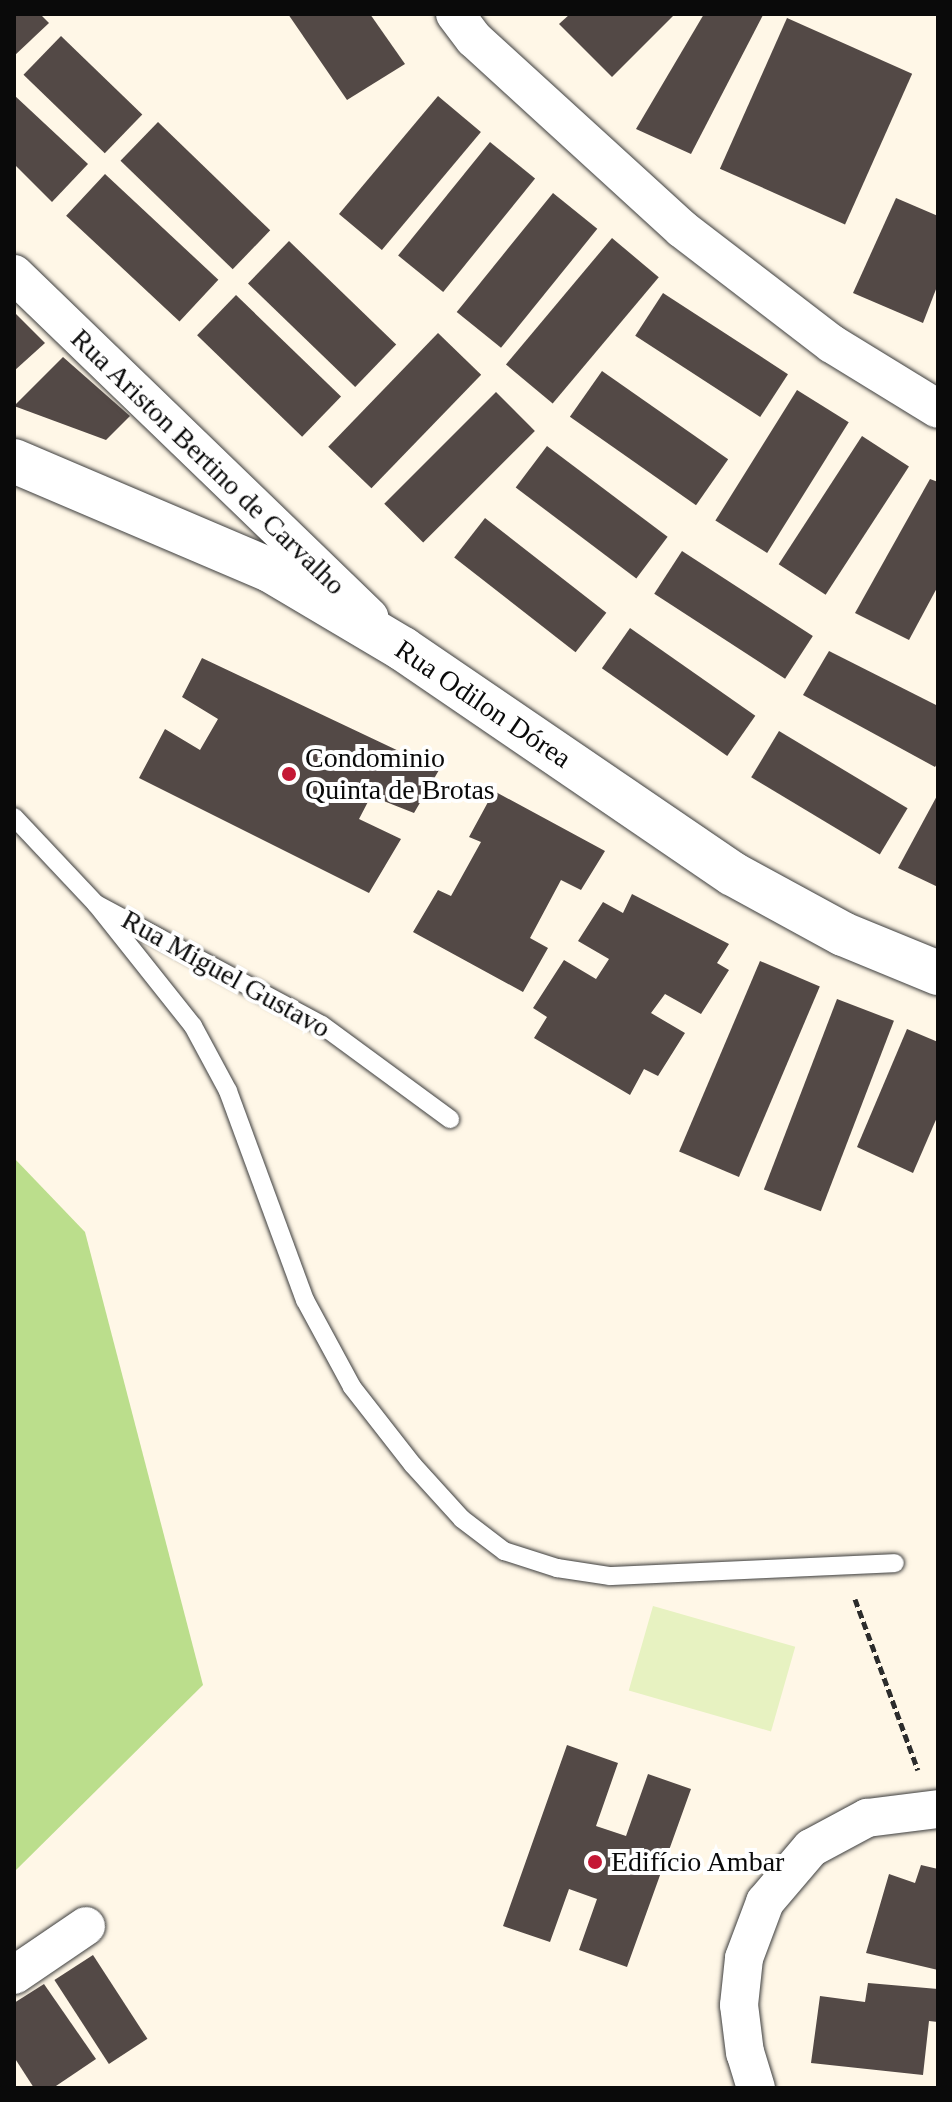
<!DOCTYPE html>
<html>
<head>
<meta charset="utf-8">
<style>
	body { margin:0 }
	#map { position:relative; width:952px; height:2102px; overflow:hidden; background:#fff7e7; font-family:Georgia,serif }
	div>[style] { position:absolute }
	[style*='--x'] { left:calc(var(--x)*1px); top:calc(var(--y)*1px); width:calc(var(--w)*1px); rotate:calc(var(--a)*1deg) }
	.forest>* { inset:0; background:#bbde8c }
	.pitch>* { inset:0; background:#e7f2c1; transform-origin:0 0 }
	.building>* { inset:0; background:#534946; transform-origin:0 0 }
	.path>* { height:5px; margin-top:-2.5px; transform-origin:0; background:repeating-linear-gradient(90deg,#2c2c2c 0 8px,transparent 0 12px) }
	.roads { filter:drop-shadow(0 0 2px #3d3d3d) drop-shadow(0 0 2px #3d3d3d) }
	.service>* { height:18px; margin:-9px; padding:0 9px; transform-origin:9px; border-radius:9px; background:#fff }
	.minor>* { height:38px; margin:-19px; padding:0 19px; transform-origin:19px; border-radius:19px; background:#fff }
	.tertiary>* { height:44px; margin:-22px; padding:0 22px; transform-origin:22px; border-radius:22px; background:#fff }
	.dots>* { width:22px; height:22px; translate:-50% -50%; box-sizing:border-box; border:4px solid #fff; border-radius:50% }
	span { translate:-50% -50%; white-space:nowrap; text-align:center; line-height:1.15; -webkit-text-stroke:8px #fff; paint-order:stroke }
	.street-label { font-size:28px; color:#0a0a0a }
	.poi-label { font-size:28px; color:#0a0a0a }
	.left { translate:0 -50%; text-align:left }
	.frame { position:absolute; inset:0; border:16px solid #0a0a0a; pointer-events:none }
</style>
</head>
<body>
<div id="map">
	<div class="forest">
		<i style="clip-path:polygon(14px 1158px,85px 1232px,203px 1685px,14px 1872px)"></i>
	</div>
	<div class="pitch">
		<i style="left:653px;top:1606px;width:148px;height:88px;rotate:16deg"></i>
	</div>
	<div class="building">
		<i style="clip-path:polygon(14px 14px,40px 14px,49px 23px,14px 56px)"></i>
		<i style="clip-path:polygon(288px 14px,370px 14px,405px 64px,347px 100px)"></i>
		<i style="clip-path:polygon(570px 14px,675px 14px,612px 77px,559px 24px)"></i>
		<i style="clip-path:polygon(704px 14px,763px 15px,691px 154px,636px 129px)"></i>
		<i style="left:787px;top:18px;width:137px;height:165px;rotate:24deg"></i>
		<i style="left:61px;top:36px;width:113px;height:54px;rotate:44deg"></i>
		<i style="clip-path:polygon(14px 95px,88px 164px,52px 202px,14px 164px)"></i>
		<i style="left:438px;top:96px;width:56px;height:154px;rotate:40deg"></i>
		<i style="left:158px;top:122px;width:156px;height:54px;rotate:44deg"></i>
		<i style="left:490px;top:142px;width:58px;height:146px;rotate:39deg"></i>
		<i style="left:105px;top:174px;width:155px;height:57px;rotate:43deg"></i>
		<i style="left:553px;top:193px;width:57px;height:153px;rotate:39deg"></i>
		<i style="clip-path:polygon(896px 198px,938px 216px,938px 284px,923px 323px,853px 293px)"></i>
		<i style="left:612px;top:238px;width:61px;height:165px;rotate:40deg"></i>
		<i style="left:289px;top:241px;width:149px;height:59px;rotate:44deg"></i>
		<i style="left:663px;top:293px;width:149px;height:51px;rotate:33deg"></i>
		<i style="left:236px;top:295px;width:146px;height:56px;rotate:44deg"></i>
		<i style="clip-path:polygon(14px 312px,45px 343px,14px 371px)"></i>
		<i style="left:438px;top:333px;width:60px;height:158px;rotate:44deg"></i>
		<i style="clip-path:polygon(63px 357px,130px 416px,106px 440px,14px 406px)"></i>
		<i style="left:602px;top:371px;width:154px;height:56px;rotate:35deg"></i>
		<i style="left:797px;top:390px;width:61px;height:154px;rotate:32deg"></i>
		<i style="left:496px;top:392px;width:55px;height:158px;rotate:45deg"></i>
		<i style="left:862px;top:436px;width:56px;height:153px;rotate:33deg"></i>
		<i style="left:547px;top:446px;width:151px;height:52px;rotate:37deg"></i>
		<i style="clip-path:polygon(930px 479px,938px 482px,938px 586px,909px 640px,855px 613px)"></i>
		<i style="left:485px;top:518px;width:154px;height:50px;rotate:38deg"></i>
		<i style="left:682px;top:551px;width:156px;height:51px;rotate:33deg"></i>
		<i style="left:630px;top:628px;width:153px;height:49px;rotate:35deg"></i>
		<i style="clip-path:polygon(829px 651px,938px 706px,938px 762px,935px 767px,803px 695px)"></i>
		<i style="clip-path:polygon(202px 658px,439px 770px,414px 813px,371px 796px,359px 819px,401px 839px,369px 893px,139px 778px,165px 729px,200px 750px,218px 719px,182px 697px)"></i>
		<i style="left:779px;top:731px;width:150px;height:54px;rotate:31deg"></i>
		<i style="clip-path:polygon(494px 791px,605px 851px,581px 890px,561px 880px,530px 938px,548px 948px,523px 992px,413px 932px,438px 890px,451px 896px,481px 842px,469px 837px)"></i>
		<i style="clip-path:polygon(938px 794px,938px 887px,898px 868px)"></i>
		<i style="clip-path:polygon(632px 894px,729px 944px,717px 963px,729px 970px,701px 1014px,665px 994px,651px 1013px,685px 1033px,658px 1076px,644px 1069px,630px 1095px,534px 1038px,547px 1017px,533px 1008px,564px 960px,596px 979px,609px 959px,578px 941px,603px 902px,623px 913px)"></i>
		<i style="left:760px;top:961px;width:65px;height:207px;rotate:23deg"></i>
		<i style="left:837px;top:999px;width:61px;height:204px;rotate:21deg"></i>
		<i style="clip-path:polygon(907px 1029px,938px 1042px,938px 1115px,913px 1173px,857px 1147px)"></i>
		<i style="clip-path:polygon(567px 1745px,618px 1763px,596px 1826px,626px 1836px,648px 1774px,691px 1789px,627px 1967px,579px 1950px,597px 1899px,569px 1889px,550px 1942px,503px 1926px)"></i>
		<i style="clip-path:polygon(921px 1865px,938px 1869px,938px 1970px,866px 1953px,889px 1874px,915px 1883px)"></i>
		<i style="left:93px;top:1955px;width:100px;height:46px;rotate:57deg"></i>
		<i style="clip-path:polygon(868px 1983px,938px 1989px,938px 2022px,929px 2021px,923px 2075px,811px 2063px,820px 1996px,865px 2002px)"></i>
		<i style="clip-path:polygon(44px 1984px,96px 2059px,53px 2088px,34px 2088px,14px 2057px,14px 2003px)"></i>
	</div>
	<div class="path">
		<i style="--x:855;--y:1599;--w:182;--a:69.8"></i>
	</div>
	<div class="roads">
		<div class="service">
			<i style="--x:14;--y:817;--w:120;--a:46.7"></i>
			<i style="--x:96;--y:904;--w:256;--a:28.2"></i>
			<i style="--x:322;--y:1025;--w:159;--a:36.3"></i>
			<i style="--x:96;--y:904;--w:156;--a:51.5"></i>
			<i style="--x:193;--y:1026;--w:74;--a:61.7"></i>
			<i style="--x:228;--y:1091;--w:223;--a:69.8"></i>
			<i style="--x:305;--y:1300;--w:99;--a:61.6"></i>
			<i style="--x:352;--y:1387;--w:99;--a:52"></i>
			<i style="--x:413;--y:1465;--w:73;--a:47.8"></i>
			<i style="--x:462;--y:1519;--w:53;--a:37.3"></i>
			<i style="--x:504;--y:1551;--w:56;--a:17.8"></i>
			<i style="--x:557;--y:1568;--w:54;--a:8.6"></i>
			<i style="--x:610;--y:1576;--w:285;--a:-2.6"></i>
		</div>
		<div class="minor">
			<i style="--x:455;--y:14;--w:31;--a:53"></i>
			<i style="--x:474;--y:39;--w:282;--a:42.4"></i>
			<i style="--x:682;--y:229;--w:189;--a:37.5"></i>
			<i style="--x:832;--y:344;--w:124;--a:31.5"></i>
			<i style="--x:14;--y:274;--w:494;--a:44"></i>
			<i style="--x:14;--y:1975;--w:87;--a:-34.2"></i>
			<i style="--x:756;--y:2088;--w:37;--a:-107"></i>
			<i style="--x:745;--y:2053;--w:48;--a:-97.1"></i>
			<i style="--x:739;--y:2005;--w:47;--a:-83.9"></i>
			<i style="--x:744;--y:1958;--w:60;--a:-69.4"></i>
			<i style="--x:765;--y:1902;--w:71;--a:-49.6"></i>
			<i style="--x:811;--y:1848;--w:64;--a:-28.2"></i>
			<i style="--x:867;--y:1818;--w:72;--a:-7.2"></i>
		</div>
		<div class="tertiary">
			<i style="--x:14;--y:461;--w:278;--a:23.1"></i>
			<i style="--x:270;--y:570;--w:155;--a:30.7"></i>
			<i style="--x:403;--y:649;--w:399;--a:34.3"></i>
			<i style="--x:733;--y:874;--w:125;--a:28.6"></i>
			<i style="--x:843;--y:934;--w:103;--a:22.3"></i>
		</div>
	</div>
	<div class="dots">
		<i style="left:289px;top:774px;background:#c41835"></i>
		<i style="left:595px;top:1862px;background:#c41835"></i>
	</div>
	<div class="street-label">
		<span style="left:208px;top:462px;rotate:44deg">Rua Ariston Bertino de Carvalho</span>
		<span style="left:483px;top:704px;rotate:34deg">Rua Odilon Dórea</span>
		<span style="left:226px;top:974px;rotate:29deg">Rua Miguel Gustavo</span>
	</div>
	<div class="poi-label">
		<span class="left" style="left:305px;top:774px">Condominio<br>Quinta de Brotas</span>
		<span class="left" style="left:611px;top:1862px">Edifício Ambar</span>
	</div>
	<div class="frame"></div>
</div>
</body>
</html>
